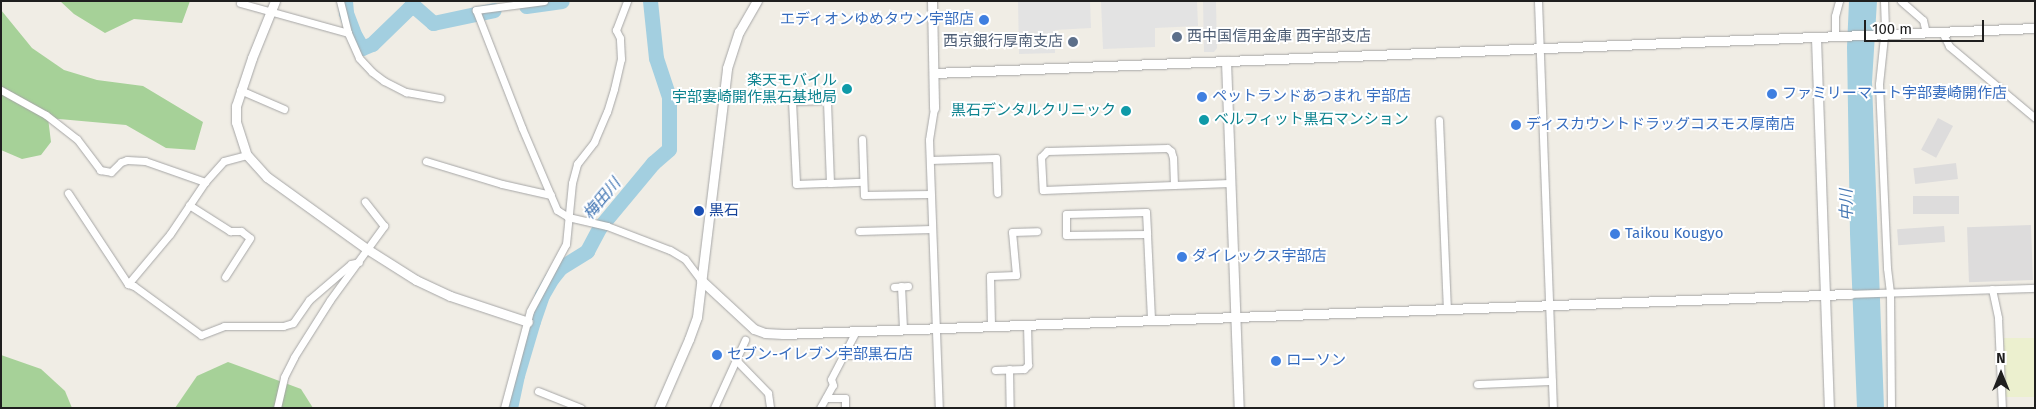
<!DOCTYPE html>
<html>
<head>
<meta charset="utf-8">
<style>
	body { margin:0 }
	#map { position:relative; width:2036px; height:409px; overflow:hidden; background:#f0ede5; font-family:"Fira Sans","Noto Sans JP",sans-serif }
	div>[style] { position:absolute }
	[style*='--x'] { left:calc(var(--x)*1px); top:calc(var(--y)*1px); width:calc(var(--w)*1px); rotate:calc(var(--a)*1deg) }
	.residential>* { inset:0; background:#dddcdc; transform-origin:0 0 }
	.farmland>* { inset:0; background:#ecf0cf; transform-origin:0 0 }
	.forest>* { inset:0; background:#a6d198 }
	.parking>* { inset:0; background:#e3e3e3 }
	.water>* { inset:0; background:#a3cfe0 }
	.river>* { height:15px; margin:-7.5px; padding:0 7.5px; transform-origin:7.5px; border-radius:7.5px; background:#a3cfe0 }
	.roads { filter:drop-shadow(0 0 1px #a6a6a6) drop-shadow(0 0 1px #a6a6a6) }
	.minor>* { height:7px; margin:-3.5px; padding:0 3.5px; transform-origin:3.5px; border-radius:3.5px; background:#fff }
	.tertiary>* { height:9px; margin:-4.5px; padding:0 4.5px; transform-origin:4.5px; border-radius:4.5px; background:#fff }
	.dots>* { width:14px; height:14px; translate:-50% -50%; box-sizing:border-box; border:2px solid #fff; border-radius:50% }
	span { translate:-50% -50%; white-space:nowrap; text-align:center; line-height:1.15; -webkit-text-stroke:4px #fff; paint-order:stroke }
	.shop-label { font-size:15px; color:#366cbe }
	.right { translate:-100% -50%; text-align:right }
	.left { translate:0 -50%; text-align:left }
	.service-label { font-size:15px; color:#4e5e75 }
	.culture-label { font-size:15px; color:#0d838f }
	.transit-label { font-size:15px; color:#164399 }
	.water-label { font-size:16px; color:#4678b4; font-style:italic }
	.frame { position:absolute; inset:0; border:2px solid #1f1f1f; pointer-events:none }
	.north { position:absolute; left:1976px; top:349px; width:50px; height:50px; -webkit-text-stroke:4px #fff; paint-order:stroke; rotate:0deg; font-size:14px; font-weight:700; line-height:20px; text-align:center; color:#1f1f1f }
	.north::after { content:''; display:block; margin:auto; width:18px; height:22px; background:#1f1f1f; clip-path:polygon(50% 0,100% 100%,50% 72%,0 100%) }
	.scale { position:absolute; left:1864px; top:20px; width:120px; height:22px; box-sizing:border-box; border:2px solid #1f1f1f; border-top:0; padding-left:6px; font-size:15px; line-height:18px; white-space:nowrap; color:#1f1f1f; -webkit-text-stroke:4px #fff; paint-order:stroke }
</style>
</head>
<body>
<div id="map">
	<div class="residential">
		<i style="left:1938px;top:118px;width:17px;height:36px;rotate:28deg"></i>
		<i style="left:1956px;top:163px;width:16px;height:43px;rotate:83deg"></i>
		<i style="left:1959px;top:196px;width:18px;height:46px;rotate:90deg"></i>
		<i style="left:2031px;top:225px;width:55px;height:64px;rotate:88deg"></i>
		<i style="left:1944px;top:226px;width:16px;height:47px;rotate:86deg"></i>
	</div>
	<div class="farmland">
		<i style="left:2035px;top:338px;width:59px;height:31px;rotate:90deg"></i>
	</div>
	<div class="forest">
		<i style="clip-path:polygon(60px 1px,190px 1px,182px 23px,134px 19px,105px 33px,74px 14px)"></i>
		<i style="clip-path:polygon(1px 10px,32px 48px,64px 70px,97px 80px,143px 86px,203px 122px,195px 150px,166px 148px,126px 125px,48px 118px,51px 142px,41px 155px,22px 159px,1px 150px)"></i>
		<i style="clip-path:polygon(1px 355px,41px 369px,65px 391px,72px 408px,1px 408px)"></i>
		<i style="clip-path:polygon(228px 362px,301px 389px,313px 408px,175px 408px,197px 376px)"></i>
	</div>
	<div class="parking">
		<i style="clip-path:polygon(1018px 1px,1090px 1px,1091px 28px,1055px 30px,1055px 53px,1019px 54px)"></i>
		<i style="clip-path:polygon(1101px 1px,1197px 1px,1198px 26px,1155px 28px,1155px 47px,1103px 49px)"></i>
		<i style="clip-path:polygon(1203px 2px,1216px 2px,1217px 48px,1214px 52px,1204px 52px)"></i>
	</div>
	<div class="water">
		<i style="clip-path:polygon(1849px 1px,1877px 1px,1872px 82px,1884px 408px,1857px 408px,1850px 234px,1847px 47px)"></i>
	</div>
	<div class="river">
		<i style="--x:345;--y:1;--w:12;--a:85"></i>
		<i style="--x:346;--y:13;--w:25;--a:69"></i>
		<i style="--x:355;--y:36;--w:14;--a:60"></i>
		<i style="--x:362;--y:48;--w:11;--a:-22"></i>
		<i style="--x:372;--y:44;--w:53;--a:-44.2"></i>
		<i style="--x:410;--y:7;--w:6;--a:9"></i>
		<i style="--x:416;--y:8;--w:23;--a:41"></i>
		<i style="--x:433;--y:23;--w:62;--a:-12"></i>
		<i style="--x:526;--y:6;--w:36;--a:-8"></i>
		<i style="--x:510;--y:408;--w:34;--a:-78"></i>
		<i style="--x:517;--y:375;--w:56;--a:-73.5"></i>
		<i style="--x:533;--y:321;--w:28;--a:-71"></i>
		<i style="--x:542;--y:295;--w:20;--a:-60"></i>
		<i style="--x:552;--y:278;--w:13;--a:-51"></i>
		<i style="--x:560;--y:268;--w:32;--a:-32"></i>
		<i style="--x:587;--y:251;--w:26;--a:-62"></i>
		<i style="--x:599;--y:228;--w:85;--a:-50.3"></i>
		<i style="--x:653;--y:163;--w:21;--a:-41"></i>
		<i style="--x:669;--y:149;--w:52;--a:-90"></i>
		<i style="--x:669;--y:97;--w:41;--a:-108.4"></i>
		<i style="--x:656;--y:58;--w:57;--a:-96"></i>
	</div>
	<div class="roads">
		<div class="minor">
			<i style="--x:340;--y:1;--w:33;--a:76"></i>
			<i style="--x:348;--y:33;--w:27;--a:66"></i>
			<i style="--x:359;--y:58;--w:19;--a:47"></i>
			<i style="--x:372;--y:72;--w:15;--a:37"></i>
			<i style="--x:384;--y:81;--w:25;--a:27"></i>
			<i style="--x:406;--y:92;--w:35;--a:10"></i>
			<i style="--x:544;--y:1;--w:69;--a:172.5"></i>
			<i style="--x:476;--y:10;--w:127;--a:68.7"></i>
			<i style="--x:522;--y:128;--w:89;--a:66.9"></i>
			<i style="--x:557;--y:210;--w:13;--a:32"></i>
			<i style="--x:568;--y:217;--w:40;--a:13"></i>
			<i style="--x:607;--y:226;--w:67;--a:20.9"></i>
			<i style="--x:670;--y:250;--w:17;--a:31"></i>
			<i style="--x:685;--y:259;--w:26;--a:53"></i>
			<i style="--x:1538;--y:1;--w:407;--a:87.9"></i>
			<i style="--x:1884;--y:1;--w:26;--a:88"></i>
			<i style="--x:1885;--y:27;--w:57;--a:96"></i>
			<i style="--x:1879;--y:84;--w:184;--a:87.5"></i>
			<i style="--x:1887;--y:268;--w:25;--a:83"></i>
			<i style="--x:1890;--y:293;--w:115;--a:89.5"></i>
			<i style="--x:1901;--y:1;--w:29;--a:41"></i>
			<i style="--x:1923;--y:20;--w:13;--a:77"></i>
			<i style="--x:240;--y:3;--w:112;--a:15.5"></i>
			<i style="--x:1942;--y:32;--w:16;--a:63"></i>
			<i style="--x:1949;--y:46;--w:112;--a:39.9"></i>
			<i style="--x:1835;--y:37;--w:21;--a:-90"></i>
			<i style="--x:1835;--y:16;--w:16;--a:-75"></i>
			<i style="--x:1;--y:90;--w:51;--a:29.1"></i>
			<i style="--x:46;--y:115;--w:39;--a:38"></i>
			<i style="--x:77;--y:139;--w:39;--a:53"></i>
			<i style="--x:100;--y:170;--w:11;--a:10"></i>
			<i style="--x:111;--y:172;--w:14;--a:-45"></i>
			<i style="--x:121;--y:162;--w:6;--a:-18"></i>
			<i style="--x:127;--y:160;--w:18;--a:3"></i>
			<i style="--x:145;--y:161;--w:64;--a:19.3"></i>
			<i style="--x:240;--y:90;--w:48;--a:23.4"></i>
			<i style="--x:934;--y:108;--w:32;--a:99"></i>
			<i style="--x:929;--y:140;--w:268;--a:87.9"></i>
			<i style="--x:1439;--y:120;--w:189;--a:87.6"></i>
			<i style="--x:862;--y:139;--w:56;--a:88"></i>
			<i style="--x:864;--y:195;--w:66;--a:-0.9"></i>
			<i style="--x:930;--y:160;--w:66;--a:-1.7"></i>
			<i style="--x:996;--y:158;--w:35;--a:88"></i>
			<i style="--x:426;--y:161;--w:79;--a:16.8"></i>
			<i style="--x:502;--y:184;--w:50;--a:12.7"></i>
			<i style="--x:830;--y:183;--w:83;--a:-92.1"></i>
			<i style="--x:827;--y:100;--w:35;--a:178"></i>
			<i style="--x:792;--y:101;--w:83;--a:87.2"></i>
			<i style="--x:796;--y:184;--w:34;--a:-2"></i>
			<i style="--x:830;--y:183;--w:33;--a:-2"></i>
			<i style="--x:1174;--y:185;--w:27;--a:-92"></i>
			<i style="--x:1173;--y:158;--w:7;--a:-106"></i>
			<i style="--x:1171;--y:151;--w:5;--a:-143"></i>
			<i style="--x:1167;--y:148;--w:120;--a:178.6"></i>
			<i style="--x:1047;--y:151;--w:8;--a:135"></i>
			<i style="--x:1041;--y:157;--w:33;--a:87"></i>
			<i style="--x:1043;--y:190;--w:131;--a:-2.2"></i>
			<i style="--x:1174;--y:185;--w:56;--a:-2"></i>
			<i style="--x:68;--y:193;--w:109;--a:56.6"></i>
			<i style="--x:128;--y:284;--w:6;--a:18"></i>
			<i style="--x:134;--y:286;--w:83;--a:36.2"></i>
			<i style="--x:201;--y:335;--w:25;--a:-21"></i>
			<i style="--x:224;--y:326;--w:59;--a:0"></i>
			<i style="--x:283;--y:326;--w:10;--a:-17"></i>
			<i style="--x:293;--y:323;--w:28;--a:-55"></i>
			<i style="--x:309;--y:300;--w:55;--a:-40.6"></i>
			<i style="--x:351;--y:264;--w:8;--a:-14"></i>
			<i style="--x:189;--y:205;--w:49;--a:32.4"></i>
			<i style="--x:230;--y:231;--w:11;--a:0"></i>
			<i style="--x:241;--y:231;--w:11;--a:38"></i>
			<i style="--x:250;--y:238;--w:46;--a:122.7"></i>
			<i style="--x:859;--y:231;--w:73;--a:-1.6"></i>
			<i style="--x:1147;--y:234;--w:81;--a:179.3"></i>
			<i style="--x:1066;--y:235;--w:21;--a:-90"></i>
			<i style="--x:1066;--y:214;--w:80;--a:-1.4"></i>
			<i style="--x:1146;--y:212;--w:22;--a:87"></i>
			<i style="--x:1147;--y:234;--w:85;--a:87.3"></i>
			<i style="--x:128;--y:284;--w:65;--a:-50"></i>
			<i style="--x:170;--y:234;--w:63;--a:-56.1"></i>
			<i style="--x:205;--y:182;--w:28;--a:-48"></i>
			<i style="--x:224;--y:161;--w:24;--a:-15"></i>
			<i style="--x:901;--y:286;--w:43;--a:87.3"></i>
			<i style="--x:894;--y:287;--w:14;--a:-4"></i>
			<i style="--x:1992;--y:289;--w:30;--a:78"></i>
			<i style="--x:1998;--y:318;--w:90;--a:87.5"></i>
			<i style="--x:1850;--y:294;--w:185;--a:-1.9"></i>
			<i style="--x:991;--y:325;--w:49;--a:-91.2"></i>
			<i style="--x:990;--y:276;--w:26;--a:-2"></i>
			<i style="--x:1016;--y:275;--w:43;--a:-95.3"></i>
			<i style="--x:1012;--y:232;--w:25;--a:-2"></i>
			<i style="--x:844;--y:355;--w:31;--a:0"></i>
			<i style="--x:736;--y:360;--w:46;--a:45.9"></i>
			<i style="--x:768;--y:393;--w:15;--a:82"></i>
			<i style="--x:1009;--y:369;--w:39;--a:89"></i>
			<i style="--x:995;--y:370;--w:29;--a:-2"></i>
			<i style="--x:1024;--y:369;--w:6;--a:-45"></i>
			<i style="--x:1028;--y:365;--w:41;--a:-91.4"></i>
			<i style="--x:1477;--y:384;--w:75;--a:-2.3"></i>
			<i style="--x:538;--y:391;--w:46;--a:21.6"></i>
			<i style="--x:826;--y:398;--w:19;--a:0"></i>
			<i style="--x:845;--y:398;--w:10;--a:90"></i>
			<i style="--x:277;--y:408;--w:32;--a:-77"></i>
			<i style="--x:284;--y:377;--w:22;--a:-63"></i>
			<i style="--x:294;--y:357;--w:67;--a:-57.7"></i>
			<i style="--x:330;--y:300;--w:92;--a:-53.9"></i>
			<i style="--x:384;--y:226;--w:31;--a:-128"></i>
			<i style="--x:504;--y:408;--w:100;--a:-75"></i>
			<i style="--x:530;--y:311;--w:76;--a:-61.8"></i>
			<i style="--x:566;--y:244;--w:61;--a:-84.4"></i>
			<i style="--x:572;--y:183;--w:20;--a:-75"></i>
			<i style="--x:577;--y:164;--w:28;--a:-52"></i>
			<i style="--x:594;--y:142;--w:33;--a:-67"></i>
			<i style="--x:607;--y:112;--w:24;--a:-73"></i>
			<i style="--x:614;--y:89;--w:31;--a:-77"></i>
			<i style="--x:621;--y:59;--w:21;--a:-93"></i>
			<i style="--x:620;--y:38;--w:9;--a:-117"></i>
			<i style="--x:616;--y:30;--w:31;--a:-69"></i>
			<i style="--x:714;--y:408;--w:75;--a:-65.5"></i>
			<i style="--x:820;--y:408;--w:26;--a:-61"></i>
			<i style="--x:833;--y:385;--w:6;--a:-108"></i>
			<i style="--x:831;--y:379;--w:54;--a:-62.5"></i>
		</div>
		<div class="tertiary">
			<i style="--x:275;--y:1;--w:61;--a:112"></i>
			<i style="--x:252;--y:58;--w:51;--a:108.4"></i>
			<i style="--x:236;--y:106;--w:16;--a:90"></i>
			<i style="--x:236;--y:122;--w:35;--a:72"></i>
			<i style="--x:247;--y:155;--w:30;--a:48"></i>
			<i style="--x:267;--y:177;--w:123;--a:35.8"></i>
			<i style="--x:367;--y:249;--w:58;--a:32.3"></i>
			<i style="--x:416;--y:280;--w:38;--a:25"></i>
			<i style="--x:450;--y:296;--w:82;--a:18.4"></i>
			<i style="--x:932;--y:1;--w:107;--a:88.9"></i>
			<i style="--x:1816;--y:38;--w:370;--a:88"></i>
			<i style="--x:1226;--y:61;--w:347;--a:87.9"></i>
			<i style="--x:934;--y:73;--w:1102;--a:-2.34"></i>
			<i style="--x:701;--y:280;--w:72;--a:42.8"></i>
			<i style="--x:754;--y:329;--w:12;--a:20"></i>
			<i style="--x:765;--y:333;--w:18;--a:3"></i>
			<i style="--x:783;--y:334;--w:1068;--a:-2.15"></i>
			<i style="--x:659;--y:408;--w:75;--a:-66.5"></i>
			<i style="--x:689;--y:339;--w:23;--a:-70"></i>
			<i style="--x:697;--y:317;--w:251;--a:-83.1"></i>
			<i style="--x:727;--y:68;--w:38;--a:-72"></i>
			<i style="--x:739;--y:32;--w:36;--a:-60"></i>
		</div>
	</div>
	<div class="dots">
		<i style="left:984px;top:20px;background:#3f7fe0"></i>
		<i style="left:1177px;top:37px;background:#5c6f8a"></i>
		<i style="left:1073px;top:42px;background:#5c6f8a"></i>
		<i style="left:847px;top:89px;background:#0f9aa8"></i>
		<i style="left:1772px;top:94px;background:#3f7fe0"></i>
		<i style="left:1202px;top:97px;background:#3f7fe0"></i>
		<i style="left:1126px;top:111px;background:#0f9aa8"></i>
		<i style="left:1204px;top:120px;background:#0f9aa8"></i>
		<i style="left:1516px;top:125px;background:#3f7fe0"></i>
		<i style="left:699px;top:211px;background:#1a4fb4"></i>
		<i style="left:1615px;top:234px;background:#3f7fe0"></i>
		<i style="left:1182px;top:257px;background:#3f7fe0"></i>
		<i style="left:717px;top:355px;background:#3f7fe0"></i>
		<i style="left:1276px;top:361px;background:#3f7fe0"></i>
	</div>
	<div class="shop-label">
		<span class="right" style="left:974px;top:20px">エディオンゆめタウン宇部店</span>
		<span class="left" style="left:1782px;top:94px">ファミリーマート宇部妻崎開作店</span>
		<span class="left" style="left:1212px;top:97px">ペットランドあつまれ 宇部店</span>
		<span class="left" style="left:1526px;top:125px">ディスカウントドラッグコスモス厚南店</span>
		<span class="left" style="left:1625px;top:234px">Taikou Kougyo</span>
		<span class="left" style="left:1192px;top:257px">ダイレックス宇部店</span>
		<span class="left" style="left:727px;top:355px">セブン-イレブン宇部黒石店</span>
		<span class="left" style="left:1286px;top:361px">ローソン</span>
	</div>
	<div class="service-label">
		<span class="left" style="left:1187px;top:37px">西中国信用金庫 西宇部支店</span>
		<span class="right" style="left:1063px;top:42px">西京銀行厚南支店</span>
	</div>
	<div class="culture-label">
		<span class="right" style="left:837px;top:89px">楽天モバイル<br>宇部妻崎開作黒石基地局</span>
		<span class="right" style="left:1116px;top:111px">黒石デンタルクリニック</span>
		<span class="left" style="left:1214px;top:120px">ベルフィット黒石マンション</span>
	</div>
	<div class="transit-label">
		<span class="left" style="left:709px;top:211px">黒石</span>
	</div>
	<div class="water-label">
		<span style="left:602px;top:199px;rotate:-50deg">梅田川</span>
		<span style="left:1847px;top:205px;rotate:-91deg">中川</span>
	</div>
	<div class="frame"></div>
	<div class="north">N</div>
	<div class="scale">100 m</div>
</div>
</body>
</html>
